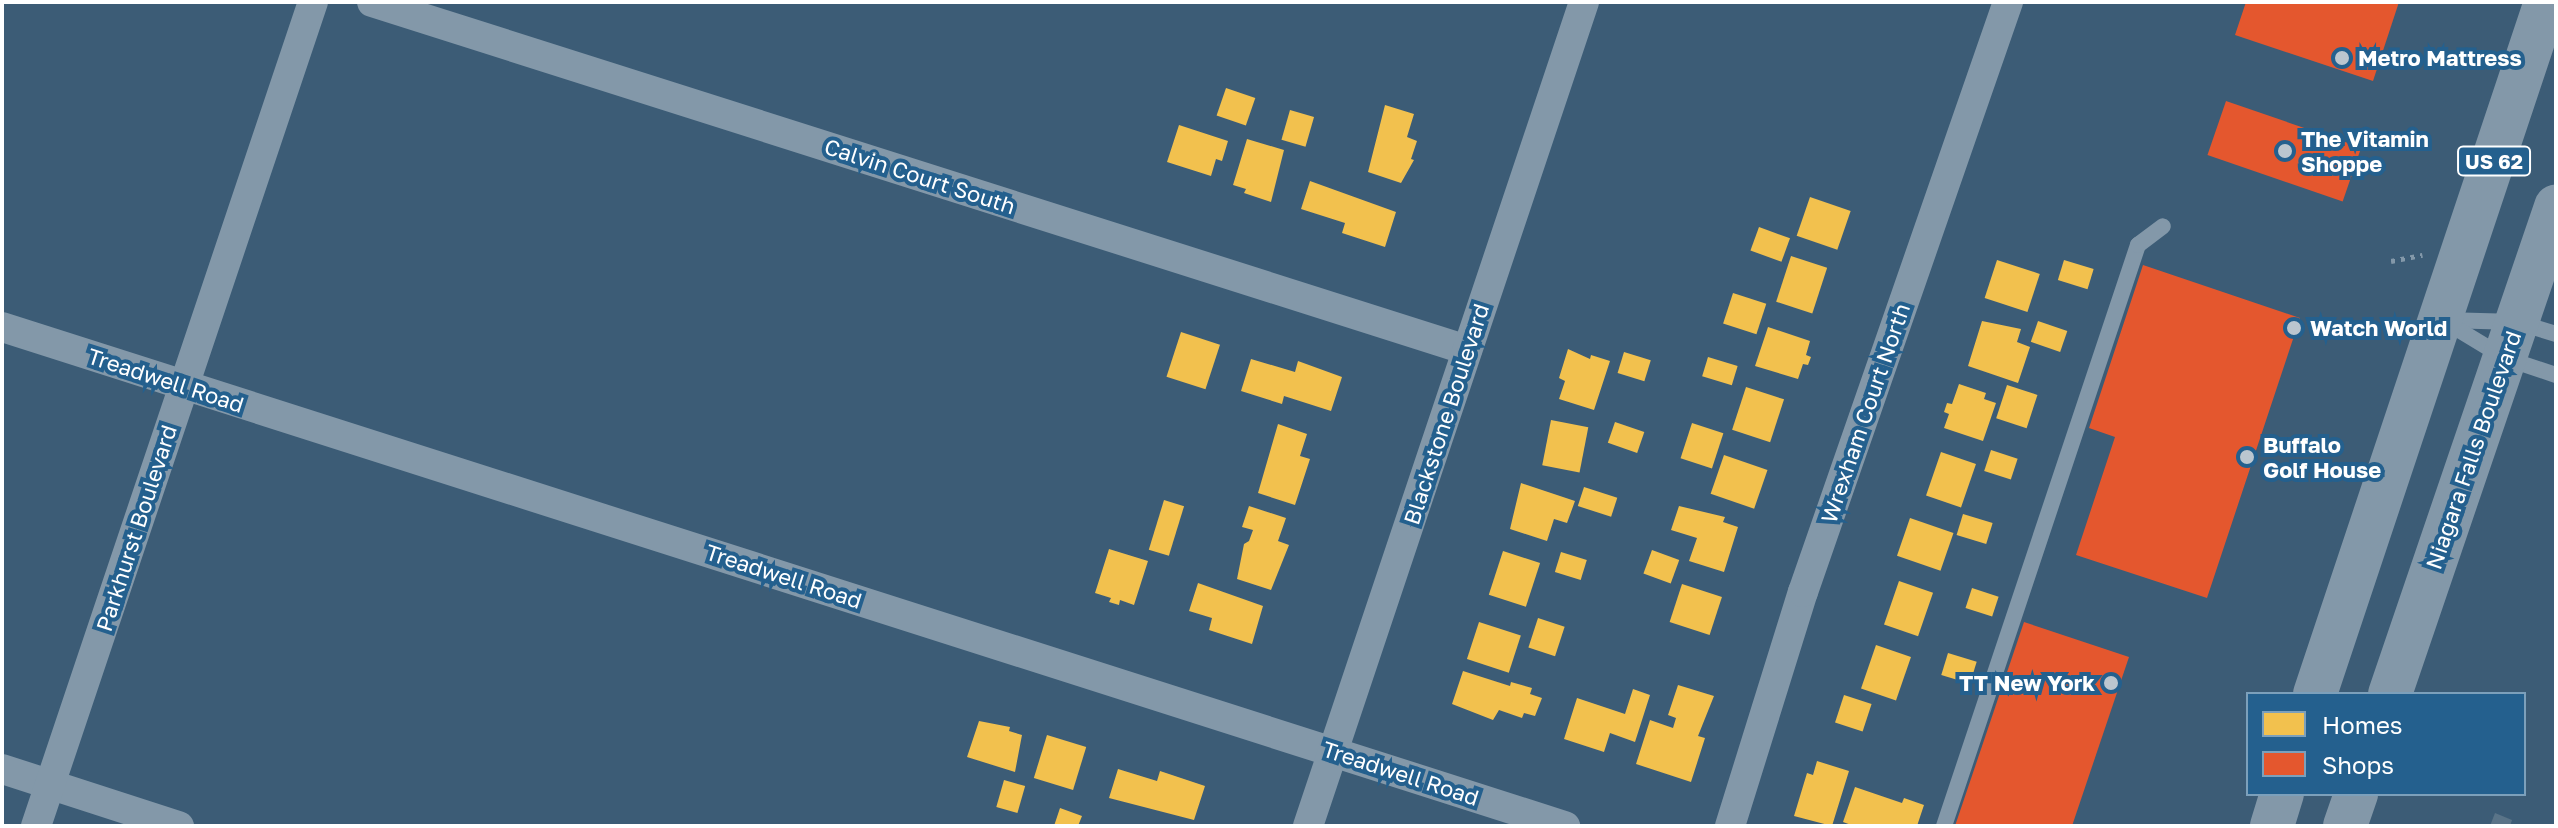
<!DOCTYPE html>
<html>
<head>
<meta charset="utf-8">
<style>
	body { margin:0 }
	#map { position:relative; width:2558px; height:828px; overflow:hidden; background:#3c5c76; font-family:"Golos Text",sans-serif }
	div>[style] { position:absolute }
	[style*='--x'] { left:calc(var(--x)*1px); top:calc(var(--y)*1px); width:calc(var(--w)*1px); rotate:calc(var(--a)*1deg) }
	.homes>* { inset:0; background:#f2c14e; transform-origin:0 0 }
	.shops>* { inset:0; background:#e4572e; transform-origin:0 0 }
	.building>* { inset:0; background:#5a7488 }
	.path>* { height:5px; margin-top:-2.5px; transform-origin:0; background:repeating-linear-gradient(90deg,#8398a9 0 4px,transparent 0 10px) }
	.lane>* { height:16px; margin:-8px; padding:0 8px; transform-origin:8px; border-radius:8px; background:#8398a9 }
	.street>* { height:30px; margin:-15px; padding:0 15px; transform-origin:15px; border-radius:15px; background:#8398a9 }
	.primary>* { height:44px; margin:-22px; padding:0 22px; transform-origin:22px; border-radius:22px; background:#8398a9 }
	.dots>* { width:22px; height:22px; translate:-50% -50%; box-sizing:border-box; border:4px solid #24608e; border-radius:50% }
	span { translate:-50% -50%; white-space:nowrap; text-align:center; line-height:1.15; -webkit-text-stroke:8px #24608e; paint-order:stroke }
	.shield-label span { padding:2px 6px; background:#24608e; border:2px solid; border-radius:6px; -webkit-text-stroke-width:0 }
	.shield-label { font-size:20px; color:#fff; font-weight:700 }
	.poi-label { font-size:22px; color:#fff; font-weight:700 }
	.left { translate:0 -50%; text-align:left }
	.right { translate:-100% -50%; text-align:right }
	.street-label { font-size:22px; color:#fff }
	.frame { position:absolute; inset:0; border:4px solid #fff; pointer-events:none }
	.legend { position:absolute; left:2246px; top:692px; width:280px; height:104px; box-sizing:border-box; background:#24608e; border:2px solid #7ca0bb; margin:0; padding:10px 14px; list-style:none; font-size:24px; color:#fff }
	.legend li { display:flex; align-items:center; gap:16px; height:40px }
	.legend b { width:40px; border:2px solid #7ca0bb }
</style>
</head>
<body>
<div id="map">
	<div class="homes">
		<i style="left:1226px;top:88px;width:31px;height:29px;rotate:19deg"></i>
		<i style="clip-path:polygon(1385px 105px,1414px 114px,1407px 137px,1417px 141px,1411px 159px,1414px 160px,1401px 183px,1368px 172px)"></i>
		<i style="left:1290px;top:110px;width:25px;height:31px;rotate:16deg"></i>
		<i style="clip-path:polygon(1179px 125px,1228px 141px,1222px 161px,1216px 159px,1211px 176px,1167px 162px)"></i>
		<i style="clip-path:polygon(1247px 139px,1284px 150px,1271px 202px,1244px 193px,1246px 189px,1233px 185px)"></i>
		<i style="clip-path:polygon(1310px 181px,1396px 212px,1385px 247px,1342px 233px,1345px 223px,1301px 209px)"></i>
		<i style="left:1810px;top:197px;width:43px;height:41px;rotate:19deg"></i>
		<i style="left:1759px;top:227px;width:33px;height:25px;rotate:20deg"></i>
		<i style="left:1791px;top:256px;width:38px;height:48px;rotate:18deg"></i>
		<i style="left:1997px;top:260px;width:45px;height:40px;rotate:18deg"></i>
		<i style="left:2064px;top:260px;width:31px;height:21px;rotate:17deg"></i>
		<i style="left:1733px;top:293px;width:35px;height:32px;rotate:18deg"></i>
		<i style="clip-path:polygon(1982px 321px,2021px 329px,2017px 342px,2030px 347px,2018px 383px,1968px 366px)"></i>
		<i style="left:2038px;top:321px;width:31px;height:22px;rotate:19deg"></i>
		<i style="clip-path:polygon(1768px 327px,1810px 341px,1806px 355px,1811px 357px,1808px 365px,1803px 364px,1798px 379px,1755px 366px)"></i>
		<i style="left:1181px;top:332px;width:41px;height:47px;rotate:18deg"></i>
		<i style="clip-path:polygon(1568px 349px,1590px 359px,1591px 355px,1610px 361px,1594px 410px,1559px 399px,1565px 381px,1559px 378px)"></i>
		<i style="left:1624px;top:352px;width:28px;height:22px;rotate:17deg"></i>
		<i style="left:1708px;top:357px;width:31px;height:20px;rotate:17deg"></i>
		<i style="clip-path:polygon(1251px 359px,1295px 372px,1298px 361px,1342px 377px,1331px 411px,1284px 396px,1282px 404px,1241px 391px)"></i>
		<i style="clip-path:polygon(1959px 384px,1986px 393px,1984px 399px,1996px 403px,1983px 441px,1944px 428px,1949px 414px,1944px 412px,1947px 403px,1952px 404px)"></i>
		<i style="left:2007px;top:385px;width:32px;height:35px;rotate:18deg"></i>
		<i style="left:1746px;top:387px;width:40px;height:45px;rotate:18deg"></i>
		<i style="left:1551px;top:420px;width:38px;height:46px;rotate:11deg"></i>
		<i style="left:1615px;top:422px;width:31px;height:22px;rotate:19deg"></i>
		<i style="left:1692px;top:423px;width:33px;height:37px;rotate:18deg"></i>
		<i style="clip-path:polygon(1278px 424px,1307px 434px,1300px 456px,1310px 459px,1295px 505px,1258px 493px)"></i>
		<i style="left:1991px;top:450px;width:28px;height:22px;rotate:18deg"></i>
		<i style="left:1941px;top:452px;width:37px;height:46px;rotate:19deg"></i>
		<i style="left:1724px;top:455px;width:46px;height:41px;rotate:19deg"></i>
		<i style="clip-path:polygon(1521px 483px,1575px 501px,1567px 523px,1554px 519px,1547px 541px,1510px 529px)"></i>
		<i style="left:1584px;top:487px;width:35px;height:20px;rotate:18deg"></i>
		<i style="left:1164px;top:500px;width:21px;height:52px;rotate:17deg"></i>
		<i style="clip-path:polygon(1249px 506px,1286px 518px,1278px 541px,1289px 545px,1271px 590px,1237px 579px,1244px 544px,1249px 541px,1253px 530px,1242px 527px)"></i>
		<i style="clip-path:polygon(1679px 506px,1725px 517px,1723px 522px,1738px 527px,1724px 572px,1689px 561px,1697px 538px,1671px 530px)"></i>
		<i style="left:1963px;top:514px;width:31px;height:22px;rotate:17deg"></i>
		<i style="left:1910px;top:518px;width:46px;height:40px;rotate:19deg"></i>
		<i style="clip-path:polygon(1109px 549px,1148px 561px,1134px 605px,1120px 600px,1119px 605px,1109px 602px,1111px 598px,1095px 593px)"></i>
		<i style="left:1652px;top:550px;width:29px;height:25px;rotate:20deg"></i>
		<i style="left:1503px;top:551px;width:39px;height:46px;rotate:18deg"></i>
		<i style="left:1561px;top:552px;width:27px;height:21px;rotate:17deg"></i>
		<i style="left:1899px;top:581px;width:36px;height:46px;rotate:19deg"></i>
		<i style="clip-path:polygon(1198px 583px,1263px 606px,1252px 644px,1209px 630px,1212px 618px,1189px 611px)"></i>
		<i style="left:1682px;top:584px;width:42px;height:40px;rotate:18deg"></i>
		<i style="left:1972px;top:588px;width:28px;height:21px;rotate:18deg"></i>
		<i style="left:1538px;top:618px;width:28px;height:31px;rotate:18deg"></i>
		<i style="left:1479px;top:622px;width:44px;height:39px;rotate:18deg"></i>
		<i style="left:1876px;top:645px;width:37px;height:46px;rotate:19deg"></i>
		<i style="left:1948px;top:653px;width:30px;height:23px;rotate:17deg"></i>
		<i style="clip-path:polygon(1463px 671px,1510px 686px,1511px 682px,1532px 688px,1530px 694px,1542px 698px,1535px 716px,1524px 713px,1522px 718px,1499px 710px,1493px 720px,1452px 704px)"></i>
		<i style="clip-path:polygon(1678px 685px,1714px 696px,1698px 736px,1705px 738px,1691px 782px,1636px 764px,1650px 720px,1673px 728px,1676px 718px,1668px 715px)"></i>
		<i style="clip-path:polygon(1633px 689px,1650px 695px,1635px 742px,1610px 733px,1604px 752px,1564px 739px,1577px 698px,1625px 714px)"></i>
		<i style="left:1844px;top:695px;width:29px;height:29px;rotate:18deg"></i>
		<i style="clip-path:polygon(979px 721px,1010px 727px,1009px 731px,1022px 735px,1015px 772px,967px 757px)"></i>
		<i style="left:1047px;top:735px;width:41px;height:45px;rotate:17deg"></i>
		<i style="clip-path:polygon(1817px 761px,1849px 771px,1832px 826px,1794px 816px,1807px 773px,1813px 775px)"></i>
		<i style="clip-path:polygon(1118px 769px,1157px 781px,1160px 771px,1205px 786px,1194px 820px,1109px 798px)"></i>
		<i style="left:1004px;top:780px;width:22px;height:28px;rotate:16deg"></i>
		<i style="clip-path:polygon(1855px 787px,1902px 803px,1904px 798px,1924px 805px,1917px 826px,1854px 826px,1843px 822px)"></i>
		<i style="clip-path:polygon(1060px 808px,1082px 816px,1078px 826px,1054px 826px)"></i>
	</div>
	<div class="shops">
		<i style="clip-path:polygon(2246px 2px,2399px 2px,2373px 81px,2235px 35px)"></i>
		<i style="left:2226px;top:101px;width:143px;height:57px;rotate:19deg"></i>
		<i style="clip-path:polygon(2143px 265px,2300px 318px,2207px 598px,2076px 555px,2115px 437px,2089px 428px)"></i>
		<i style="clip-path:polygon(2024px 622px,2129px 657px,2072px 826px,1955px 826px)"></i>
	</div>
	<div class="building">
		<i style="clip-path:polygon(2495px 813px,2512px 820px,2510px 826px,2490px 826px)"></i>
	</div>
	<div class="path">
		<i style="--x:2391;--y:261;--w:32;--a:-11"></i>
	</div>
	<div class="lane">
		<i style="--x:2444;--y:320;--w:73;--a:1.6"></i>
		<i style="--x:2517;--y:322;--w:41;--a:17.1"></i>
		<i style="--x:2444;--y:321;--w:71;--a:31.2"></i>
		<i style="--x:2505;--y:358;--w:54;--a:18.4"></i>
		<i style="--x:1944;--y:826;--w:613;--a:-71.54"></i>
		<i style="--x:2138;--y:245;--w:31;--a:-37"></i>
	</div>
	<div class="street">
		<i style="--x:372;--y:2;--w:1149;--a:17.63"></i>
		<i style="--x:2;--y:327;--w:1641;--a:17.71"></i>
		<i style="--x:2;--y:769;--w:186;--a:17.9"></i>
		<i style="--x:36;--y:826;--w:869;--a:-71.42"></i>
		<i style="--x:1308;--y:826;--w:869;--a:-71.48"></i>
		<i style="--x:1730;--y:826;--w:245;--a:-72.7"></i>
		<i style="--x:1803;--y:592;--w:625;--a:-70.84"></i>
	</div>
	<div class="primary">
		<i style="--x:2315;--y:694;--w:730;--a:-71.54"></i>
		<i style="--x:2390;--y:694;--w:515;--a:-71.18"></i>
		<i style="--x:2272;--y:826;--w:34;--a:-73"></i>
		<i style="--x:2345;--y:826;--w:34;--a:-71"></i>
	</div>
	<div class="dots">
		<i style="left:2342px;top:58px;background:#bbc6cf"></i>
		<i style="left:2285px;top:151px;background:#bbc6cf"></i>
		<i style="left:2294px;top:328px;background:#bbc6cf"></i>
		<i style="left:2247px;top:457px;background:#bbc6cf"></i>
		<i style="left:2111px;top:683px;background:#bbc6cf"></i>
	</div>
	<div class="shield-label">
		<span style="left:2494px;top:161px">US 62</span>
	</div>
	<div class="poi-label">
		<span class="left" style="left:2358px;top:58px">Metro Mattress</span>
		<span class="left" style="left:2301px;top:151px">The Vitamin<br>Shoppe</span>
		<span class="left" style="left:2310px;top:328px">Watch World</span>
		<span class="left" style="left:2263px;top:457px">Buffalo<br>Golf House</span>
		<span class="right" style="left:2095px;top:683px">TT New York</span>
	</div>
	<div class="street-label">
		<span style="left:920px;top:176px;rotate:18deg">Calvin Court South</span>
		<span style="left:166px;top:380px;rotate:18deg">Treadwell Road</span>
		<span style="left:1865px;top:413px;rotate:-71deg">Wrexham Court North</span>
		<span style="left:1446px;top:414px;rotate:-72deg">Blackstone Boulevard</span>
		<span style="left:2473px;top:450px;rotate:-71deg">Niagara Falls Boulevard</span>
		<span style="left:136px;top:528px;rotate:-72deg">Parkhurst Boulevard</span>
		<span style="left:784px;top:576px;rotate:18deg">Treadwell Road</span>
		<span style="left:1401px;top:773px;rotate:18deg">Treadwell Road</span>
	</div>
	<div class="frame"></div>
	<ul class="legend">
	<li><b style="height:22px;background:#f2c14e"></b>Homes</li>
	<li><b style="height:22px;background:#e4572e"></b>Shops</li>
	</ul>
</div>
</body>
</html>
